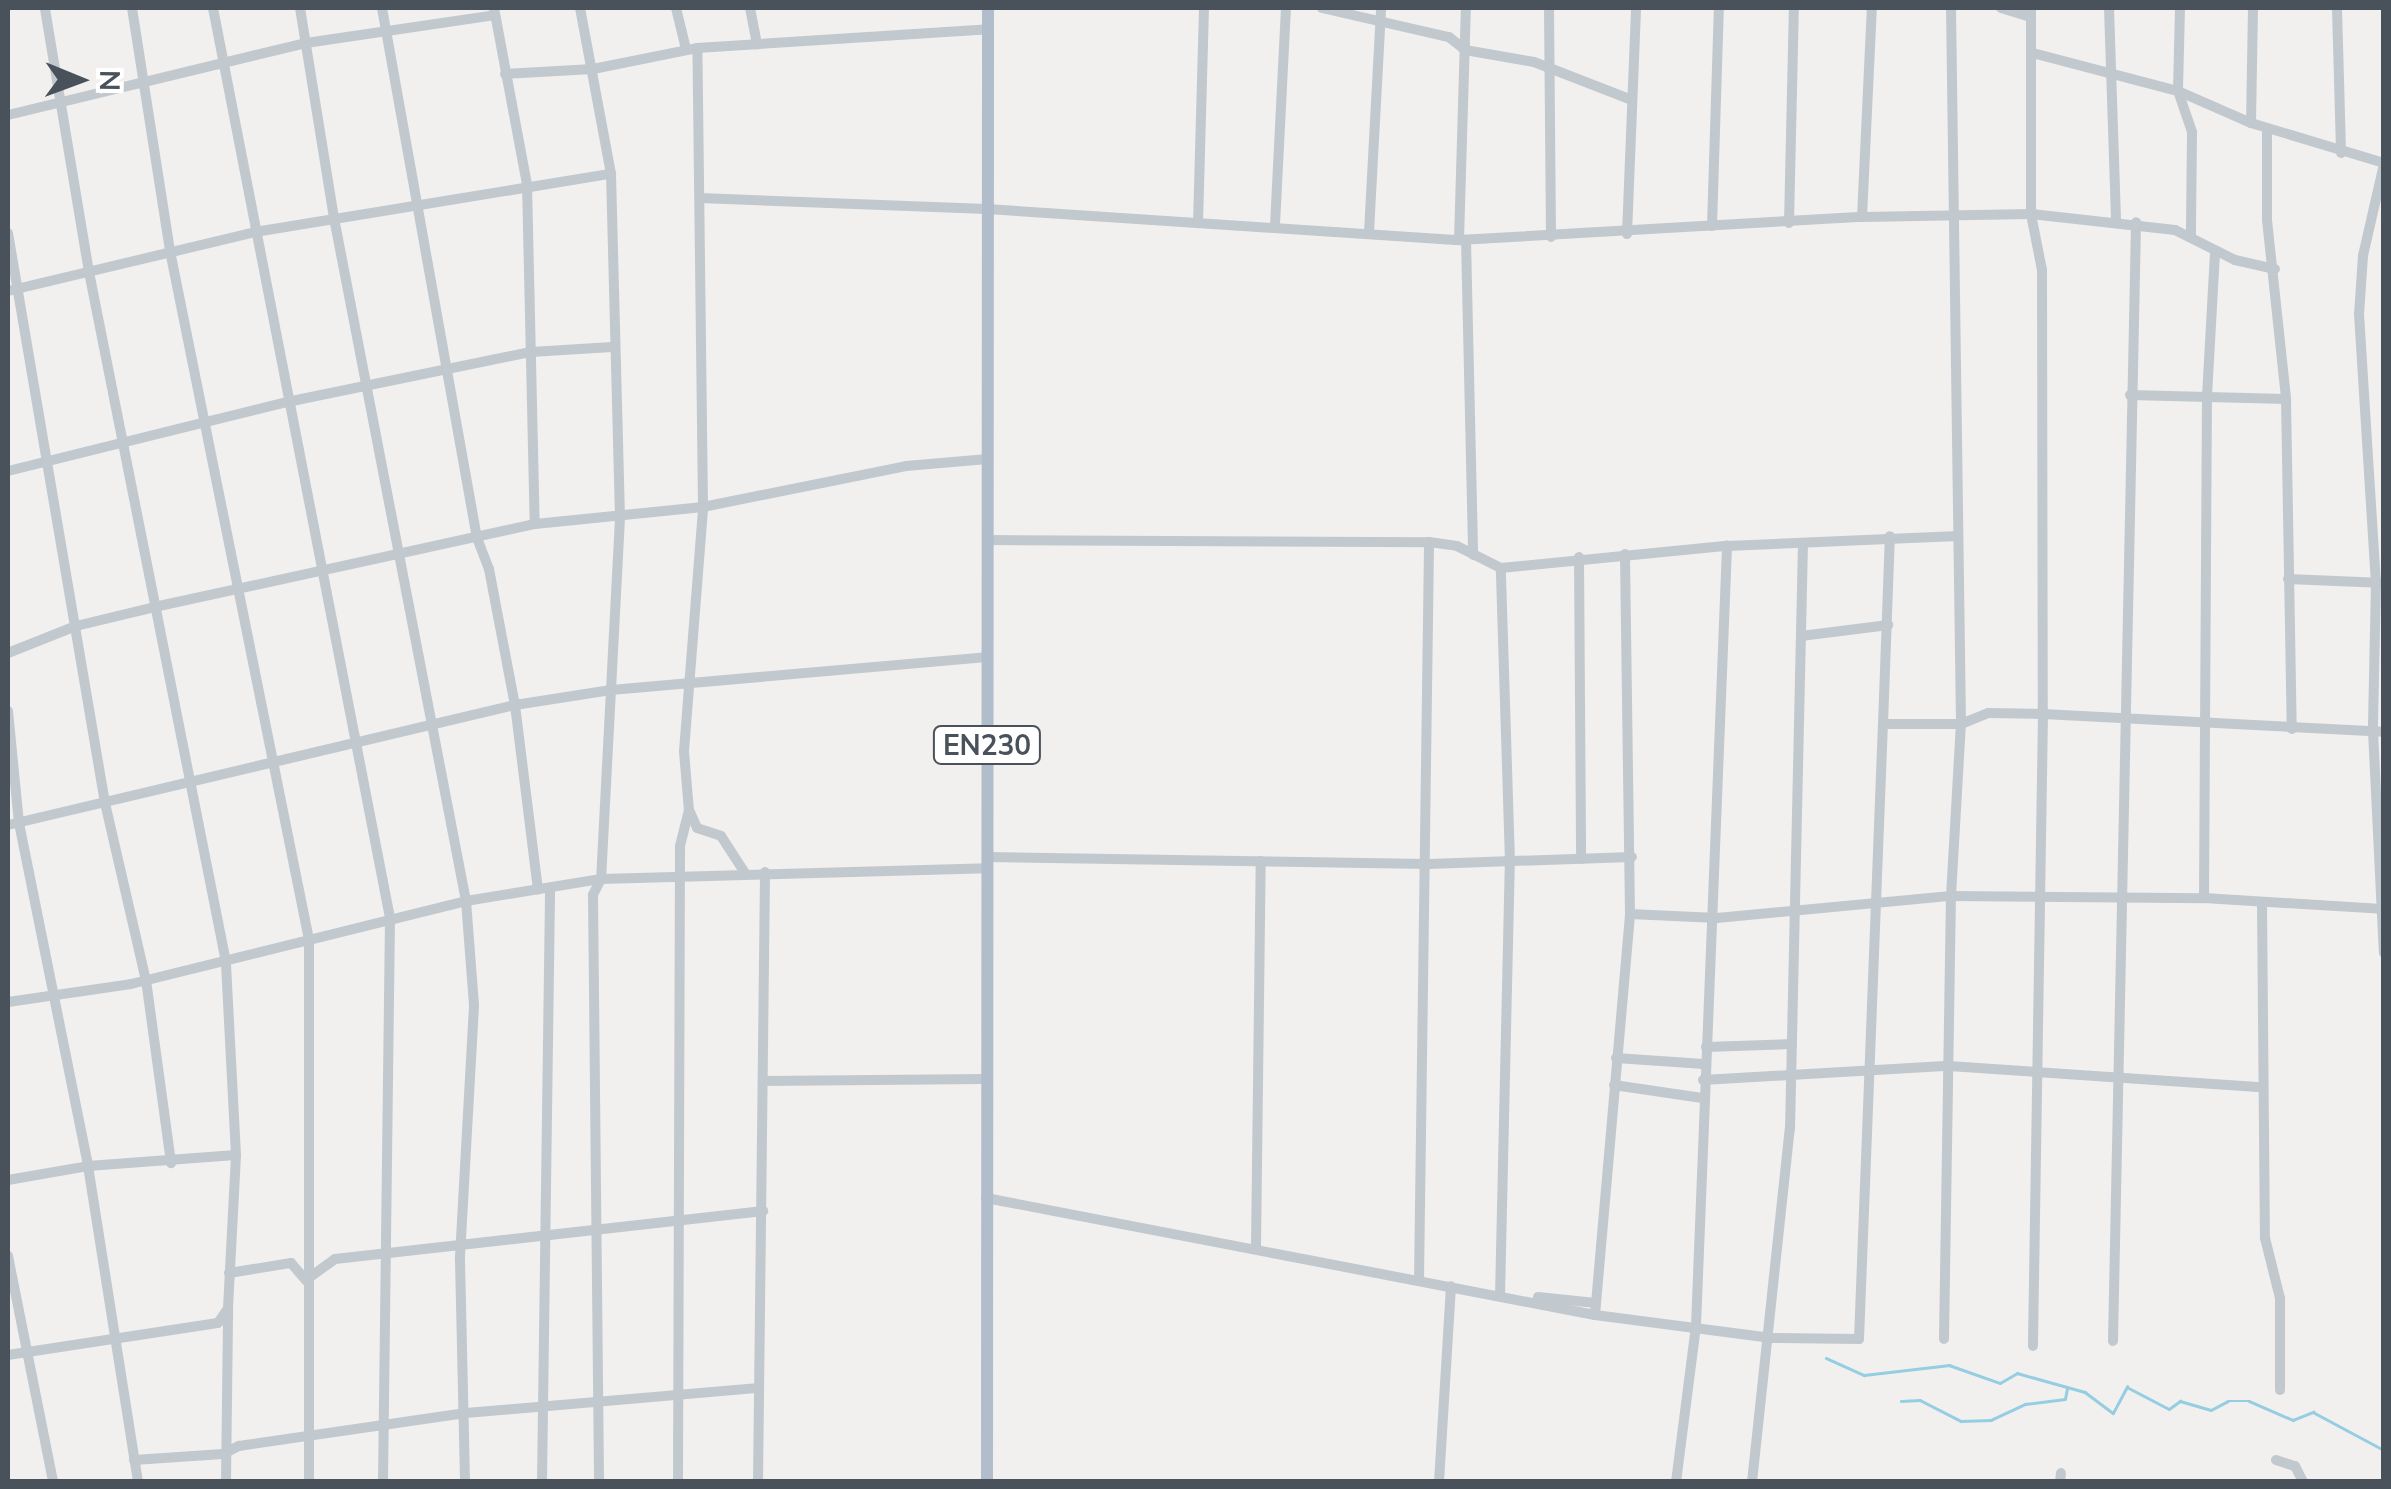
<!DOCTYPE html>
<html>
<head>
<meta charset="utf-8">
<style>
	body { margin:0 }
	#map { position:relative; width:2391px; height:1489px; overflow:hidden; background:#f1f0ef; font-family:Mulish,sans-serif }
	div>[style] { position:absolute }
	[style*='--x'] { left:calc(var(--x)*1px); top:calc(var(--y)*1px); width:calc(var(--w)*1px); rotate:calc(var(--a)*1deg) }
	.stream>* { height:2.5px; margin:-1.25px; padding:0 1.25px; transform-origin:1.25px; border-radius:1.25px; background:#95cde2 }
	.minor>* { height:10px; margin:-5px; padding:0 5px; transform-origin:5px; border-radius:5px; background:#c1c9cf }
	.major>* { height:12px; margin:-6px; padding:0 6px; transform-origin:6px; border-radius:6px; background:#b2bdcb }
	span { translate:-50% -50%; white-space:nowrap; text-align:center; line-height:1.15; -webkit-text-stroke:10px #fff; paint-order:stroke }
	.shield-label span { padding:2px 8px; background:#fff; border:2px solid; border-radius:8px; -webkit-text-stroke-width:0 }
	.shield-label { font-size:28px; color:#49515a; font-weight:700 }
	.frame { position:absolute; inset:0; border:10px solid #49515a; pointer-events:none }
	.north { position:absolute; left:30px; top:30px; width:100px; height:100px; -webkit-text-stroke:8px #fff; paint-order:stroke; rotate:91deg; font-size:28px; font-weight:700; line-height:40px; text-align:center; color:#49515a }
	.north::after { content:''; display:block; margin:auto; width:35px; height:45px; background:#49515a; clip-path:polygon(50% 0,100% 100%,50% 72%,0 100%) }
</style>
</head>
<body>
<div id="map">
	<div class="stream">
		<i style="--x:1826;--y:1358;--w:42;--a:24.1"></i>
		<i style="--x:1864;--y:1375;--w:86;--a:-6.7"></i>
		<i style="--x:1949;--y:1365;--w:54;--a:19.4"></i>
		<i style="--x:2000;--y:1383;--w:20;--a:-30"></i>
		<i style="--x:2017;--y:1373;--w:71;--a:15.6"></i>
		<i style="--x:2085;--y:1392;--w:35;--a:37"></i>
		<i style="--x:2113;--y:1413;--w:30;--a:-62"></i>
		<i style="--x:2127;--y:1387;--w:47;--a:27.6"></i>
		<i style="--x:2169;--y:1409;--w:14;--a:-36"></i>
		<i style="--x:2180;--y:1401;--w:32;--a:16"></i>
		<i style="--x:2211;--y:1410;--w:19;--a:-28"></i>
		<i style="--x:2228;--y:1401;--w:21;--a:0"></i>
		<i style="--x:2249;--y:1401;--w:48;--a:23.4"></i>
		<i style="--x:2293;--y:1420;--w:22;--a:-22"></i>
		<i style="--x:2313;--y:1412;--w:81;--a:28.2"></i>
		<i style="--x:1901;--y:1401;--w:19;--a:-3"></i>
		<i style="--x:1920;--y:1400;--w:46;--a:27.1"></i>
		<i style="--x:1961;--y:1421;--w:30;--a:-2"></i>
		<i style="--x:1991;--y:1420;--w:38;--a:-25"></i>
		<i style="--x:2025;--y:1404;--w:40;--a:-7.1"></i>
		<i style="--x:2065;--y:1399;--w:10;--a:-79"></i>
	</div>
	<div class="minor">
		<i style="--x:132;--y:8;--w:246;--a:81.1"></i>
		<i style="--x:170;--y:251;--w:703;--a:78.59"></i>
		<i style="--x:309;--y:940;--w:542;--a:90"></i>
		<i style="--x:213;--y:8;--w:927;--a:78.99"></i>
		<i style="--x:390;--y:918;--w:564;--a:90.71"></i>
		<i style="--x:300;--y:8;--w:213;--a:80.8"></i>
		<i style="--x:334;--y:218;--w:696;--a:79.06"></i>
		<i style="--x:466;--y:901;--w:105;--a:85.6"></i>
		<i style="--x:474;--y:1006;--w:254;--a:93.2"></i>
		<i style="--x:460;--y:1260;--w:222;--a:88.7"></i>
		<i style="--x:382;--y:8;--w:538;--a:79.84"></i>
		<i style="--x:477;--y:538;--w:33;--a:69"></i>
		<i style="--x:489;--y:569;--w:138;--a:79.2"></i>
		<i style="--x:515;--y:705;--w:186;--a:82.9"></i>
		<i style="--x:494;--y:8;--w:179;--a:79.4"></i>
		<i style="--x:527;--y:184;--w:340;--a:88.7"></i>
		<i style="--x:580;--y:8;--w:169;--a:79.4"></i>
		<i style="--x:611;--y:174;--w:344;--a:88.5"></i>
		<i style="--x:620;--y:518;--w:361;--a:93"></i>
		<i style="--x:601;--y:879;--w:18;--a:117"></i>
		<i style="--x:593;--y:895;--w:587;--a:89.41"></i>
		<i style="--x:676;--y:8;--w:42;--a:76.3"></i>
		<i style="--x:750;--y:8;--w:37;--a:79"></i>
		<i style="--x:1322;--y:8;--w:130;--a:12.9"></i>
		<i style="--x:1449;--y:37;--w:21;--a:39"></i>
		<i style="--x:1465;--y:50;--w:70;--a:9.9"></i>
		<i style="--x:1534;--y:62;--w:105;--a:21.2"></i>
		<i style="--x:1549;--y:8;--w:229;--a:89.5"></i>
		<i style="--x:2001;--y:8;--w:30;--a:17"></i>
		<i style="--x:2031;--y:8;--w:206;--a:90"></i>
		<i style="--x:2031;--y:214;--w:57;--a:78.9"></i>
		<i style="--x:2042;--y:270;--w:444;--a:89.9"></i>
		<i style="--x:2043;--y:714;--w:632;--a:90.91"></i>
		<i style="--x:2109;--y:8;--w:212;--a:88.1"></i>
		<i style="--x:2180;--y:8;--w:83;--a:91.4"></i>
		<i style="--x:2178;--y:91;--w:43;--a:71.1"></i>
		<i style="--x:2192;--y:132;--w:104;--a:90.6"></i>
		<i style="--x:2337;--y:8;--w:145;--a:88.4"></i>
		<i style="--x:2033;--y:53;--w:150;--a:14.7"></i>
		<i style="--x:2178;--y:91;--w:80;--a:23.7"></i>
		<i style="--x:2251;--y:123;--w:139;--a:16.7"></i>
		<i style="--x:505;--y:74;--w:88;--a:-3.3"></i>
		<i style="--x:593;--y:69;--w:106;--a:-11.4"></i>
		<i style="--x:697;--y:48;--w:292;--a:-3.7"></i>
		<i style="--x:8;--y:115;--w:307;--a:-13.6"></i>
		<i style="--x:306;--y:43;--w:191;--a:-8.4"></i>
		<i style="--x:2251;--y:123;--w:115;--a:-89"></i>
		<i style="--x:2267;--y:128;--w:92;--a:90"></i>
		<i style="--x:2267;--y:220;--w:180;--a:83.9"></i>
		<i style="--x:2286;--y:399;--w:330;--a:89"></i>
		<i style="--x:2384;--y:164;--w:94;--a:102.9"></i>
		<i style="--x:2363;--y:256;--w:58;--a:93.9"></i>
		<i style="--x:2359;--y:314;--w:269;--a:86.4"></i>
		<i style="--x:2376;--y:582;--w:149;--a:91.2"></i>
		<i style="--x:2373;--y:731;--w:222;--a:87.2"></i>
		<i style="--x:700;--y:198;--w:287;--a:2.2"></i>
		<i style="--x:987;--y:209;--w:473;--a:3.8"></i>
		<i style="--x:1459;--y:240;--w:404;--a:-3.3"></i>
		<i style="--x:1862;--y:217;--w:169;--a:-1"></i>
		<i style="--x:2031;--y:214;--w:145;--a:6.3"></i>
		<i style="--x:2175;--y:230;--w:67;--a:26.6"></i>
		<i style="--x:2235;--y:260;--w:41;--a:12.7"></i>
		<i style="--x:1862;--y:217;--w:209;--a:-87.3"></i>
		<i style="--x:1198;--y:223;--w:215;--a:-88.4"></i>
		<i style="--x:1789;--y:223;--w:215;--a:-88.7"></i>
		<i style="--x:1275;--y:225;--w:217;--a:-87.1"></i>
		<i style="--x:1712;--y:226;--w:218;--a:-88.2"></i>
		<i style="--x:1369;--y:232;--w:224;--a:-86.9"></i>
		<i style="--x:8;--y:233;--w:578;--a:80.34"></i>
		<i style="--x:105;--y:803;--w:182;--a:77"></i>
		<i style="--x:146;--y:980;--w:185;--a:82.2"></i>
		<i style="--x:1627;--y:234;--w:226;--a:-87.7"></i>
		<i style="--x:1459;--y:240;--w:232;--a:-88.3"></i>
		<i style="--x:1466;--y:240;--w:315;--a:88.7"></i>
		<i style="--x:8;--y:291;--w:254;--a:-13.4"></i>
		<i style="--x:255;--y:232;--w:361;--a:-9.3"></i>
		<i style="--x:2130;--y:395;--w:156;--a:1.5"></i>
		<i style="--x:8;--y:471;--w:287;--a:-13.9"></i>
		<i style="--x:287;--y:402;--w:249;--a:-11.6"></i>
		<i style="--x:531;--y:352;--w:81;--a:-3.5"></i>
		<i style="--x:989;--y:540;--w:440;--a:0.3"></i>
		<i style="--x:1429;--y:542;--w:28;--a:8"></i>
		<i style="--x:1457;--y:546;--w:49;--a:26.6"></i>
		<i style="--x:1501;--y:568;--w:227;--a:-5.6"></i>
		<i style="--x:1727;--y:546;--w:231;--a:-2.5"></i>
		<i style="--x:1579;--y:557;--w:302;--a:89.6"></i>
		<i style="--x:2288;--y:579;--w:96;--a:2.4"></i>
		<i style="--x:1801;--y:636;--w:88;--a:-7.2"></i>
		<i style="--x:8;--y:653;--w:73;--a:-21.7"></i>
		<i style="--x:76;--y:626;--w:85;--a:-13.5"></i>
		<i style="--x:159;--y:606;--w:385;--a:-12.3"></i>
		<i style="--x:535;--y:524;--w:169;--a:-5.8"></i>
		<i style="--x:703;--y:507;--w:207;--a:-11.4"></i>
		<i style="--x:906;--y:466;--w:82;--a:-4.9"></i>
		<i style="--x:8;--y:711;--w:113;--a:84.4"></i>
		<i style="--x:19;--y:823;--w:350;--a:78.6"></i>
		<i style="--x:88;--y:1166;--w:320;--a:81"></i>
		<i style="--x:1883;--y:724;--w:188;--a:-87.9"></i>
		<i style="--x:690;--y:812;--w:17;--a:66"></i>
		<i style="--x:697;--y:828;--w:25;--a:18"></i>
		<i style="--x:721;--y:836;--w:44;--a:57"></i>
		<i style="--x:8;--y:825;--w:521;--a:-13.32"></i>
		<i style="--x:515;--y:705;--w:97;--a:-8.9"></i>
		<i style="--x:611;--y:690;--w:377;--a:-5"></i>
		<i style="--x:988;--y:857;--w:441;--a:0.9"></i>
		<i style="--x:1429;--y:864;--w:203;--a:-2"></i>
		<i style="--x:2204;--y:898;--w:502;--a:-89.66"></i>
		<i style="--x:2207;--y:396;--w:145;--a:-86.8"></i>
		<i style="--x:2262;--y:904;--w:334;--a:89.5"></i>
		<i style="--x:2265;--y:1238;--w:62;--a:76"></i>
		<i style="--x:2280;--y:1298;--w:92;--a:90"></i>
		<i style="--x:1630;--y:914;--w:87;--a:2.6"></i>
		<i style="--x:1717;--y:918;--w:235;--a:-5.4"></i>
		<i style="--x:1951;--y:896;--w:253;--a:0.5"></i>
		<i style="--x:2204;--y:898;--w:178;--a:3.5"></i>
		<i style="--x:8;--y:1002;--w:124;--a:-8.3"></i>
		<i style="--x:131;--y:984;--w:345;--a:-13.9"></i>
		<i style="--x:466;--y:901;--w:137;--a:-9.3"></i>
		<i style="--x:601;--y:879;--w:386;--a:-1.6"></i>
		<i style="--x:1706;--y:1047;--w:86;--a:-2"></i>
		<i style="--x:1616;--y:1058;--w:88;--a:3.9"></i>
		<i style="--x:1703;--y:1080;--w:246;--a:-3.3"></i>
		<i style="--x:1949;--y:1066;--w:313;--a:3.9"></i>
		<i style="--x:763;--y:1081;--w:222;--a:-0.5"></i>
		<i style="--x:1614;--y:1085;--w:89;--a:8.4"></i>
		<i style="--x:8;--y:1180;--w:81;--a:-9.9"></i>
		<i style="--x:88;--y:1166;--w:148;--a:-4.3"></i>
		<i style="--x:986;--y:1198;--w:620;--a:10.88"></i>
		<i style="--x:1595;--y:1315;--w:178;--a:7.4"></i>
		<i style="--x:1772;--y:1338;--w:87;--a:0.7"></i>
		<i style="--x:1859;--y:1339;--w:615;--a:-87.77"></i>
		<i style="--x:1883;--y:724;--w:78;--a:0"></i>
		<i style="--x:1961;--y:724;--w:716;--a:-90.8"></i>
		<i style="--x:1256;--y:1247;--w:386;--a:-89.3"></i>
		<i style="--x:8;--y:1256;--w:230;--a:78.7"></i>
		<i style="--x:229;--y:1273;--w:63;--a:-9.2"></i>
		<i style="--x:291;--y:1263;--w:23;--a:49"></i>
		<i style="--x:306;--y:1280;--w:36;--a:-36"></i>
		<i style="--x:335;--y:1259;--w:431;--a:-6.4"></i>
		<i style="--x:1419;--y:1280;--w:738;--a:-89.22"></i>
		<i style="--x:1500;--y:1296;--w:434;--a:-88.7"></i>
		<i style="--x:1510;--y:862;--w:294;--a:-91.8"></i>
		<i style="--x:1538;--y:1297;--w:58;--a:5.9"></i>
		<i style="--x:1595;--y:1315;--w:403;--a:-85"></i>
		<i style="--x:1630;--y:914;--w:360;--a:-90.8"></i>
		<i style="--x:1944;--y:1339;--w:443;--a:-89.1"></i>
		<i style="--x:1951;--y:896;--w:172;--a:-86.7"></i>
		<i style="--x:1961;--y:724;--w:29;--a:-22"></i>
		<i style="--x:1988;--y:713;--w:55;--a:1"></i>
		<i style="--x:2043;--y:714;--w:341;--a:3"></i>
		<i style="--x:2113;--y:1341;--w:1119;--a:-88.82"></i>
		<i style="--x:8;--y:1355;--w:212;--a:-8.7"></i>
		<i style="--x:218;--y:1323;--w:18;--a:-56"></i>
		<i style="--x:228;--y:1308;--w:153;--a:-87"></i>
		<i style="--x:236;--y:1155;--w:193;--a:-93"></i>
		<i style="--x:226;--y:962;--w:703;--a:-101.23"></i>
		<i style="--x:89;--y:272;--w:268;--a:-99.5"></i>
		<i style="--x:134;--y:1460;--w:89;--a:-3.9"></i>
		<i style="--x:223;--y:1454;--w:18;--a:-27"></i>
		<i style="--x:239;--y:1446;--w:229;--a:-8.3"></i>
		<i style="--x:466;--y:1413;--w:294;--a:-4.9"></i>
		<i style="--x:2276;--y:1460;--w:20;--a:18"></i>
		<i style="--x:2295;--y:1466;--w:18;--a:63"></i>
		<i style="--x:226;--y:1482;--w:173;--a:-89.3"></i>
		<i style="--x:542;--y:1482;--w:590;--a:-89.22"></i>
		<i style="--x:678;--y:1482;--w:636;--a:-89.82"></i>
		<i style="--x:680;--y:846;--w:36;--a:-76"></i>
		<i style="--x:689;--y:811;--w:60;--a:-94.8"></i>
		<i style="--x:684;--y:751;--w:245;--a:-85.5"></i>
		<i style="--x:703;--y:507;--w:459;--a:-90.7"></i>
		<i style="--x:758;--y:1482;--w:610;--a:-89.34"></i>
		<i style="--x:1439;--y:1482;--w:196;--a:-86.5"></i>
		<i style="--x:1676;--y:1482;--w:157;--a:-82.7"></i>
		<i style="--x:1696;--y:1326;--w:781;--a:-87.72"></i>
		<i style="--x:1752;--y:1482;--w:355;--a:-83.9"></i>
		<i style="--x:1790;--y:1129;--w:586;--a:-88.73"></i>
		<i style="--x:2060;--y:1482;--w:9;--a:-84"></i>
	</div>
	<div class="major">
		<i style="--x:987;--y:1482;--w:1474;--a:-89.96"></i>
	</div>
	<div class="shield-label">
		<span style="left:987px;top:745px">EN230</span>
	</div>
	<div class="frame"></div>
	<div class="north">N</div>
</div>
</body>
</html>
